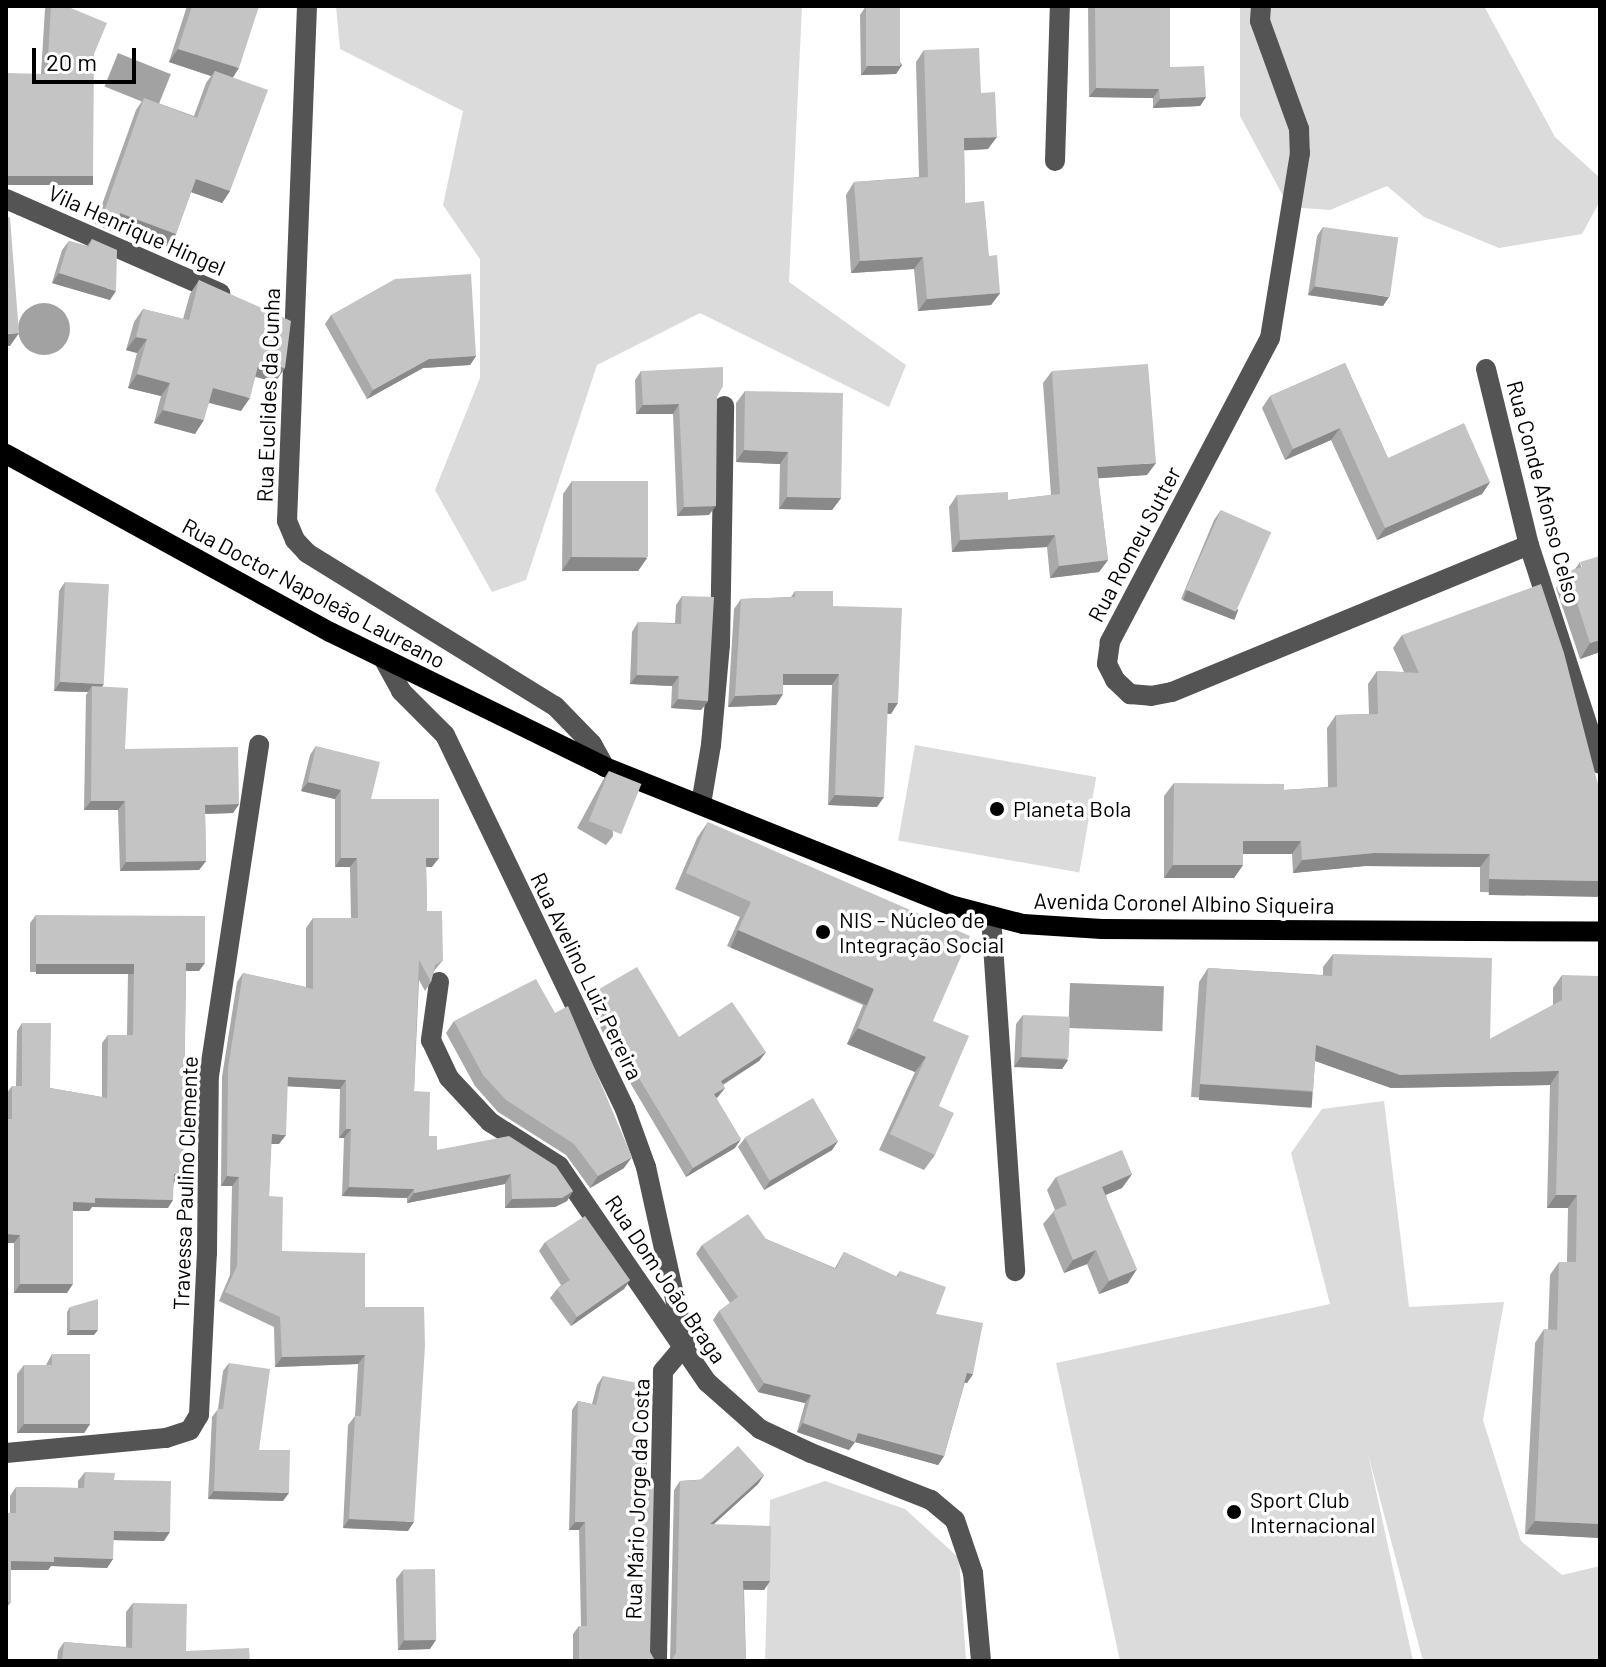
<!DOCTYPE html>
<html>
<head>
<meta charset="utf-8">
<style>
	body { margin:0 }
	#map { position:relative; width:1606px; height:1667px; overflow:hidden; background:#fff; font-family:Barlow,sans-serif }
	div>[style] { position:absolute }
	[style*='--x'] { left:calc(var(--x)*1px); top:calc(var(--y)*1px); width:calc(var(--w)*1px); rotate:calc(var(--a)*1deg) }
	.green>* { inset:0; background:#dbdbdb; transform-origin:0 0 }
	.water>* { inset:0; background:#a2a2a2; transform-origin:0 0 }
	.round { border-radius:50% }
	.minor>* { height:20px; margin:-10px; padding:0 10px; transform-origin:10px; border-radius:10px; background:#545454 }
	.major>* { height:20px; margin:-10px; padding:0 10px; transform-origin:10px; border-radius:10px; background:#000 }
	.wall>* { inset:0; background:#a9a9a9 }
	.shaded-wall>* { inset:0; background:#898989; transform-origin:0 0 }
	.building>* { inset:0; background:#c4c4c4; transform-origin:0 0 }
	.dots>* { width:22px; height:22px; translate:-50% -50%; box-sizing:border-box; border:4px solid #fff; border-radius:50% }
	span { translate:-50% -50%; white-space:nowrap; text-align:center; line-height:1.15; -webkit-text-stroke:7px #fff; paint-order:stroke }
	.street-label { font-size:22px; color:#000 }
	.poi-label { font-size:22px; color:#000 }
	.left { translate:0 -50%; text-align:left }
	.frame { position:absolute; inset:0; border:8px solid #000; pointer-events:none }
	.scale { position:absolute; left:32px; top:48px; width:104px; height:36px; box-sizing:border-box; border:4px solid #000; border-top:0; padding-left:10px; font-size:24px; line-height:28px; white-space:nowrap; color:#000; -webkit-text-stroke:6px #fff; paint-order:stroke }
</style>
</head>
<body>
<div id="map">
	<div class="green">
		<i style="clip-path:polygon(336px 6px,802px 6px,789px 282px,906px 365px,889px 407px,700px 313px,597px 365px,526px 580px,492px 592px,435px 490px,480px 378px,480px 259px,443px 205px,463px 111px,340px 49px)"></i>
		<i style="clip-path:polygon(1240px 6px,1484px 6px,1555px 137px,1600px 178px,1600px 201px,1582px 234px,1499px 248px,1424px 217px,1387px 186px,1330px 210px,1289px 207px,1240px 116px)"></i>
		<i style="left:915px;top:745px;width:184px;height:97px;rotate:10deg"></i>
		<i style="clip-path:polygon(1384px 1101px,1409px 1307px,1504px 1302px,1483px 1420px,1521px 1541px,1562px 1575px,1600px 1566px,1600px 1661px,1423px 1661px,1368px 1454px,1413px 1661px,1120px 1661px,1056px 1363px,1330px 1304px,1291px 1153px,1322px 1109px)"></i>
		<i style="clip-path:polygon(825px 1481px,905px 1509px,959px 1558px,966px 1661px,765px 1661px,770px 1500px)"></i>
	</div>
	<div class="water">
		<i style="left:118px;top:53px;width:57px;height:36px;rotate:22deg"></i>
		<i class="round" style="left:18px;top:303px;width:52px;height:52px"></i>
		<i style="left:1070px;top:983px;width:94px;height:45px;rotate:2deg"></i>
	</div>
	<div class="minor">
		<i style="--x:307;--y:6;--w:515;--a:92.22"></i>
		<i style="--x:287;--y:521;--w:21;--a:67"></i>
		<i style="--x:295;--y:540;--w:18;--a:47"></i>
		<i style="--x:307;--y:553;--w:291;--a:31.7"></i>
		<i style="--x:555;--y:706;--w:53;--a:45.8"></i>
		<i style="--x:592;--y:744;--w:26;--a:61"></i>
		<i style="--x:1261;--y:6;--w:15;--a:94"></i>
		<i style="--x:1260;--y:21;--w:115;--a:70.1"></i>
		<i style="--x:1299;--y:129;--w:24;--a:88"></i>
		<i style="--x:1300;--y:153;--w:187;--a:99.2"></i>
		<i style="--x:1270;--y:338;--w:344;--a:117.8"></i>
		<i style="--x:1110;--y:642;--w:22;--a:98"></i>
		<i style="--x:1107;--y:664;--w:18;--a:63"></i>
		<i style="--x:1115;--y:680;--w:21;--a:43"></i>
		<i style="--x:1130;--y:694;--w:21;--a:5"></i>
		<i style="--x:1151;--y:696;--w:21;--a:-11"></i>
		<i style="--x:1172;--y:692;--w:386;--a:-22.4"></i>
		<i style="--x:1055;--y:161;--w:155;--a:-88.2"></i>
		<i style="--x:6;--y:199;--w:234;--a:23.7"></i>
		<i style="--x:1486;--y:369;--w:181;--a:76.3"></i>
		<i style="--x:1529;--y:545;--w:230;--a:72"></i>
		<i style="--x:383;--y:658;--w:38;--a:61"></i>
		<i style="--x:401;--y:691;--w:62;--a:45"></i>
		<i style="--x:445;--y:735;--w:415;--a:64.3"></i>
		<i style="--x:625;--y:1109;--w:62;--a:70.1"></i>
		<i style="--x:646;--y:1167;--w:182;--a:77.6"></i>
		<i style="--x:685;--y:1345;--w:34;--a:130"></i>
		<i style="--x:663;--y:1371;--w:290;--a:91.2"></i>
		<i style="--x:701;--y:804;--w:60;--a:-80.4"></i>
		<i style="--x:711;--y:745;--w:100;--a:-84.9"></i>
		<i style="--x:720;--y:645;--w:239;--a:-89"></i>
		<i style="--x:991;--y:916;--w:356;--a:86.1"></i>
		<i style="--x:439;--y:982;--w:59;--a:97.9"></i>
		<i style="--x:431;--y:1040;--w:42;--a:64.7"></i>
		<i style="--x:449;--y:1078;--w:60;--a:47"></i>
		<i style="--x:490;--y:1122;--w:82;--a:32.5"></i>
		<i style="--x:559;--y:1166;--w:262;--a:55.6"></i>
		<i style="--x:707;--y:1382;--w:71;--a:41.6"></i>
		<i style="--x:760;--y:1429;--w:56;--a:25.2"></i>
		<i style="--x:811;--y:1453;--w:129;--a:21.4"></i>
		<i style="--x:931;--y:1500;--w:31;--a:40"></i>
		<i style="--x:955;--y:1520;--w:56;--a:71.2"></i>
		<i style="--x:973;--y:1573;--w:88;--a:84.8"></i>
		<i style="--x:6;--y:1453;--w:161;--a:-5.4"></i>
		<i style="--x:166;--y:1438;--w:25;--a:-18"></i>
		<i style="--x:190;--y:1430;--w:17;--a:-59"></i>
		<i style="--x:199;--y:1415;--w:162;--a:-87.2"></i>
		<i style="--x:207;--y:1253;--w:177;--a:-89.4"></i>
		<i style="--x:209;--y:1076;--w:335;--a:-81.4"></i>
	</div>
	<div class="major">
		<i style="--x:6;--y:454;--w:370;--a:28.8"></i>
		<i style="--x:330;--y:632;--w:306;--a:26.1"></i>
		<i style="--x:605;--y:767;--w:372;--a:21.8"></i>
		<i style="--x:950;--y:905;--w:75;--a:14.6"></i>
		<i style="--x:1023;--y:924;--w:79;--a:3.6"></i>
		<i style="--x:1102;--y:929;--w:498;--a:0.3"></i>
	</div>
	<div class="wall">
		<i style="clip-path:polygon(47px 6px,66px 6px,94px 54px,86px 185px,6px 185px,41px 74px,45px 9px)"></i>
		<i style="clip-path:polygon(187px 6px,259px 6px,233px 77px,230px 191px,222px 203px,191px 192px,176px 234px,167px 246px,114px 226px,111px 231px,95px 224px,136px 110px,144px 98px,194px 116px,206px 83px,211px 76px,169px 62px)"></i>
		<i style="clip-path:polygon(866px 6px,902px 65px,896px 74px,861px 75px,860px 15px)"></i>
		<i style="clip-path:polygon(1088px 6px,1170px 6px,1170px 67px,1206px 97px,1200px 106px,1153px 108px,1153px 98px,1089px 97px)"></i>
		<i style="clip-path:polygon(924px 50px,981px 93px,988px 149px,964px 150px,965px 203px,989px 256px,1000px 293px,991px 305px,918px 311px,914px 269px,851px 273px,846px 195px,854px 182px,919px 177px,916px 62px)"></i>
		<i style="clip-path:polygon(1323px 227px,1383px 306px,1308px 295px,1317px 236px)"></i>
		<i style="clip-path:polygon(92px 239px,110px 300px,52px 283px,62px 250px,69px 241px,87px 246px)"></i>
		<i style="clip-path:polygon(199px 280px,285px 368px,275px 382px,255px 377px,241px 411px,209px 403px,195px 434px,154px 423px,161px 396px,128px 388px,137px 353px,126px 350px,134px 322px,143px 309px,183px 319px,190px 294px)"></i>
		<i style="clip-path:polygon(331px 315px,476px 356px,470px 365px,423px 368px,367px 399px,325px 324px)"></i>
		<i style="clip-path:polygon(1345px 363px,1388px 458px,1490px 482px,1482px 494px,1377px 540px,1331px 440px,1285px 460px,1262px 408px,1270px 396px)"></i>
		<i style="clip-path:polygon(641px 371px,717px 397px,709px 515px,677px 516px,673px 414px,636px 414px,635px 380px)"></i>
		<i style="clip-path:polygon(1052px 371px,1147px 475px,1098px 478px,1108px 560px,1099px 572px,1050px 578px,1047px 547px,952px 552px,949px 507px,957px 495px,1008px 500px,1051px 495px,1043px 383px)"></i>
		<i style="clip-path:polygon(745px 391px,841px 498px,832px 510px,779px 509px,780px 464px,736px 462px,736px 403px)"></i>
		<i style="clip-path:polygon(572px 481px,647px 558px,638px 571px,562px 571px,563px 494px)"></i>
		<i style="clip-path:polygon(1221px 510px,1232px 619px,1181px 599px,1214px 520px)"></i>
		<i style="clip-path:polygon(1580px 562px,1600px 652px,1580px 659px,1556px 588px,1567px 572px,1575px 569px)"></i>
		<i style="clip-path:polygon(65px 582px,125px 749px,239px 804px,233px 813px,205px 814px,206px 861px,199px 870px,120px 871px,118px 810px,84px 810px,86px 695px,88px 692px,54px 691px,59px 591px)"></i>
		<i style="clip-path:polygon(795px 591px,833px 606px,891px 714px,887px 713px,877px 807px,828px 805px,832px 685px,783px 685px,776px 705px,728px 707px,734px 609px,741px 599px,791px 597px)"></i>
		<i style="clip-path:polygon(682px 596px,708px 701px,701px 710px,671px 708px,672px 686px,630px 684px,632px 632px,638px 622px,675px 623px,676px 605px)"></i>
		<i style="clip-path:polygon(1402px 635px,1600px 792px,1600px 895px,1480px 892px,1480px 867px,1365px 866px,1293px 873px,1292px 854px,1243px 854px,1243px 865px,1234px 878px,1164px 878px,1164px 796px,1174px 783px,1284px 790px,1328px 787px,1327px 728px,1336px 715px,1369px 714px,1368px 684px,1377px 671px,1404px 672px,1393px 648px)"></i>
		<i style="clip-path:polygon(316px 746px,371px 799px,432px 867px,426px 867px,427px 911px,443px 960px,434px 971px,431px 982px,425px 991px,419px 980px,414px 1091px,429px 1136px,437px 1150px,573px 1191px,567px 1201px,555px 1207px,505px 1208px,505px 1184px,407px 1203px,407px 1198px,342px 1196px,344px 1138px,339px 1138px,340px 1089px,287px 1086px,279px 1144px,271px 1144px,269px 1196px,282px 1251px,365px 1307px,408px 1531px,343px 1528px,348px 1425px,355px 1416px,358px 1364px,275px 1367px,274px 1327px,219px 1301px,230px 1275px,232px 1186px,221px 1186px,222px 1077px,237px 982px,243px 973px,306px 987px,306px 928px,313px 918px,351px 918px,350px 867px,335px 867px,335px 799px,301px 791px,310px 755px)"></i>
		<i style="clip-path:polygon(609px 771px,613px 836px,606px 845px,577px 828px,603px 780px)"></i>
		<i style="clip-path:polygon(708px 822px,933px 1021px,939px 1106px,935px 1155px,924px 1170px,879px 1150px,915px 1072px,847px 1044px,863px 1005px,727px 946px,740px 917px,675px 889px,697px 838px)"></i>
		<i style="clip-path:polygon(36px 915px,199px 971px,186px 971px,183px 1175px,178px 1183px,174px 1183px,168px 1208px,92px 1207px,89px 1211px,73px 1211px,67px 1293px,14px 1293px,14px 1243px,6px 1243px,6px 1094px,12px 1086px,16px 1086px,17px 1031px,22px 1023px,50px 1088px,102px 1097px,102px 1043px,108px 1035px,127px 1035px,128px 972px,30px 972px,30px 923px)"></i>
		<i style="clip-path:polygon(1333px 954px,1490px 1039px,1553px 1005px,1553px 988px,1562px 975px,1600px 990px,1600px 1538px,1525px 1534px,1535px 1343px,1544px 1329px,1548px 1330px,1550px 1275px,1559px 1262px,1567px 1262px,1568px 1208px,1547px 1208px,1550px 1085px,1391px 1088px,1315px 1061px,1313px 1091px,1304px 1104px,1191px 1097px,1199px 982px,1208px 968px,1323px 975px,1323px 967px)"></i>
		<i style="clip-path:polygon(594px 992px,679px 1037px,766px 1052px,759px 1061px,723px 1085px,725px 1088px,716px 1098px,735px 1148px,686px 1177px,613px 1054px,588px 1001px)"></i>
		<i style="clip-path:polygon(1023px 1015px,1068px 1060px,1062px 1069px,1014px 1067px,1016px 1024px)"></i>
		<i style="clip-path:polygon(454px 1021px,624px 1168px,590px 1188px,566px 1155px,498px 1112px,475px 1086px,446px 1033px)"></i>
		<i style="clip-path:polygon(745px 1138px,838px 1141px,832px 1150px,764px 1190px,738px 1147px)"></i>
		<i style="clip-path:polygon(1132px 1174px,1122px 1188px,1106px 1195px,1128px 1283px,1099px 1294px,1087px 1264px,1064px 1273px,1043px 1224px,1055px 1210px,1047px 1190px,1056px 1177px)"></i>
		<i style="clip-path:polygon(766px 1239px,835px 1268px,844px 1252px,896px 1277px,900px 1271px,936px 1314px,973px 1374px,967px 1383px,965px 1382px,944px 1456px,938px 1465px,855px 1442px,849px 1450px,797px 1432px,805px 1403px,758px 1392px,713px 1320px,719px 1311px,730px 1303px,696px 1254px,702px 1245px)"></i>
		<i style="clip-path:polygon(545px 1242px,630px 1280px,624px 1289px,571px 1326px,550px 1298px,557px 1289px,561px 1285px,539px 1251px)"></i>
		<i style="clip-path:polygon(70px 1307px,94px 1335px,67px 1335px,67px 1312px)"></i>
		<i style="clip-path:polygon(52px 1354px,90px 1424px,84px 1433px,17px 1433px,17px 1374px,24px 1365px,46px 1365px)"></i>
		<i style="clip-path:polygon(229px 1363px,259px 1450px,283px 1501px,208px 1499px,212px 1417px,218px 1409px,223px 1371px)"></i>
		<i style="clip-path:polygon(603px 1376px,638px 1458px,647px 1483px,650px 1652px,655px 1661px,573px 1661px,573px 1634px,579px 1626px,581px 1626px,579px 1530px,569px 1530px,572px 1410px,578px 1401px,592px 1404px,597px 1385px)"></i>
		<i style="clip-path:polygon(85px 1472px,114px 1480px,164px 1541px,113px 1540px,113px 1559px,107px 1568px,51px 1566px,48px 1570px,11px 1570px,11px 1602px,6px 1608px,6px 1513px,10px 1513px,10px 1496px,16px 1487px,78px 1488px,78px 1481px)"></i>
		<i style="clip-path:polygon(764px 1475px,758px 1484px,713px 1525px,770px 1581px,764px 1590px,744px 1590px,746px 1661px,670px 1661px,674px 1490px,680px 1481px)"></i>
		<i style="clip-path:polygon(403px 1570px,430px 1649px,398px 1650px,396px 1579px)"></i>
		<i style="clip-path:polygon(133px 1603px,186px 1651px,250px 1661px,57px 1661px,58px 1651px,64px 1642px,126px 1647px,126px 1612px)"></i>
	</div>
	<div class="shaded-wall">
		<i style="clip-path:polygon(178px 49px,239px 68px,230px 82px,215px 71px,211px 76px,169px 62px)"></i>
		<i style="clip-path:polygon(902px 65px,896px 74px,861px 75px,868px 66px)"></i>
		<i style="clip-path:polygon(1096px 88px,1159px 89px,1153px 98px,1089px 97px)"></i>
		<i style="clip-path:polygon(1206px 97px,1200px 106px,1153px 108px,1160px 99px)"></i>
		<i style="clip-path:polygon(997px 137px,988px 149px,955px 151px,964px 138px)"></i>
		<i style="left:6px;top:176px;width:87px;height:9px"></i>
		<i style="clip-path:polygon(196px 179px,230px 191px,222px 203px,188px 191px)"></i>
		<i style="clip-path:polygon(120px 213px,176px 234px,167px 246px,114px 226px,120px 219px)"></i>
		<i style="clip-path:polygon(923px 257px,914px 269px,851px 273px,860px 261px)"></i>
		<i style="clip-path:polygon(59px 273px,116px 291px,110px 300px,52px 283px)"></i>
		<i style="clip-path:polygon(1315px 286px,1389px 297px,1383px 306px,1308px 295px)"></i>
		<i style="clip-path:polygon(1000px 293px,991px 305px,918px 311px,927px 299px)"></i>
		<i style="clip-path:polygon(19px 333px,10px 346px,6px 346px,6px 334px)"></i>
		<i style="clip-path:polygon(136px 337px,147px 339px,137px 353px,126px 350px)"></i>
		<i style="clip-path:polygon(476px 356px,470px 365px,423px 368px,367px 399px,373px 390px,429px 359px)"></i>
		<i style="clip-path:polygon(259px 362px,285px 368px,275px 382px,250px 375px)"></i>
		<i style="clip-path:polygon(137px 374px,170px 383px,161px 396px,128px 388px)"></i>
		<i style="clip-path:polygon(213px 388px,250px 398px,241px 411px,203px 401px)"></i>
		<i style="clip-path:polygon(679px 404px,673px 414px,636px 414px,643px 405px)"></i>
		<i style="clip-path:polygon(163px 410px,204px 420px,195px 434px,154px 423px)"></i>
		<i style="clip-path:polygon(1340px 428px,1331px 440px,1285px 460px,1293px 449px)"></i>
		<i style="clip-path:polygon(744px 450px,788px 452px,780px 464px,736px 462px)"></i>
		<i style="clip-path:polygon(1156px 463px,1147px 475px,1089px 479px,1097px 467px)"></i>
		<i style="clip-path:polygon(1490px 482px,1482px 494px,1377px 540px,1385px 528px)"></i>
		<i style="clip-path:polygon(787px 497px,841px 498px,832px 510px,779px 509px)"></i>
		<i style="clip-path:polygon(716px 506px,709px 515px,677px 516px,684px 507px)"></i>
		<i style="clip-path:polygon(1055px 535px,1047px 547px,952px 552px,960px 540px)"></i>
		<i style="clip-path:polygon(571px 557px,647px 558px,638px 571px,562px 571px)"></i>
		<i style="clip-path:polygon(1108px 560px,1099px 572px,1050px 578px,1059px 566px)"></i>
		<i style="left:1187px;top:590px;width:55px;height:11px;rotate:21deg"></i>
		<i style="clip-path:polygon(1600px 640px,1600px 652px,1580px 659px,1590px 643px)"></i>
		<i style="clip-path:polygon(783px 674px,839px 674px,832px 685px,775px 685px)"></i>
		<i style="clip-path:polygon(637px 675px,679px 676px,672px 686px,630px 684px)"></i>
		<i style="clip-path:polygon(60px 682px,104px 684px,97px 693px,92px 686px,88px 692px,54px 691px)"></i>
		<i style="clip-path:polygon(783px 694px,776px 705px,728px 707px,735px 696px)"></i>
		<i style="clip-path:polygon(678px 699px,708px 701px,701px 710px,671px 708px)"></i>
		<i style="clip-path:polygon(888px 703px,898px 703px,891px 714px,880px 713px)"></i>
		<i style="clip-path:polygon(308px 782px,341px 790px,335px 799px,301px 791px)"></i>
		<i style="clip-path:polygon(835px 795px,884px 797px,877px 807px,828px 805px)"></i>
		<i style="clip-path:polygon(91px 801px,125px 801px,118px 810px,84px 810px)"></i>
		<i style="clip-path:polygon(239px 804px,233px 813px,199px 814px,205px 805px)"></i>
		<i style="clip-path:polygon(1243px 841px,1301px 841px,1292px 854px,1234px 854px)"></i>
		<i style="clip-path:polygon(1374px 853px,1490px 854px,1480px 867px,1365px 866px,1293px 873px,1302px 860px)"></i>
		<i style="clip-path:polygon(341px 858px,357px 858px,350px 867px,335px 867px)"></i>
		<i style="clip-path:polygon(426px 858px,439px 858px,432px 867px,420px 867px)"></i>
		<i style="clip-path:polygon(206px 861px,199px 870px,120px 871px,126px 862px)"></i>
		<i style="clip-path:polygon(1173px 865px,1243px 865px,1234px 878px,1164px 878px)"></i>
		<i style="left:1489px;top:879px;width:111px;height:16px;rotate:1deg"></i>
		<i style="left:738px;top:930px;width:148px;height:19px;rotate:23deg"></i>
		<i style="clip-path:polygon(186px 963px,205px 963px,199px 971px,181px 971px)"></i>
		<i style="left:36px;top:964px;width:98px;height:10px"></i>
		<i style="clip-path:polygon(858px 1028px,926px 1057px,915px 1072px,847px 1044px)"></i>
		<i style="clip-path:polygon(1316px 1045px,1559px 1071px,1550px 1085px,1391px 1088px,1307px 1058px)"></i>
		<i style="clip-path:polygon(766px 1052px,759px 1061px,714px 1090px,721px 1081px)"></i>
		<i style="clip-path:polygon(1021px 1057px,1068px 1060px,1062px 1069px,1014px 1067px)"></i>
		<i style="clip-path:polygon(288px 1077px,346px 1080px,340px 1089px,281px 1086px)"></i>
		<i style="left:1200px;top:1084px;width:113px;height:16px;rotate:4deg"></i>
		<i style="clip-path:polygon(725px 1088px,718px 1097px,707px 1103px,714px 1094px)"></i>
		<i style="clip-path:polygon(346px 1129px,351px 1129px,344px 1138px,339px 1138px)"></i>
		<i style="clip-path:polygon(272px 1134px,286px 1135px,279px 1144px,265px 1144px)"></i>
		<i style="clip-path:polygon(741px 1139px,735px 1148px,686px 1177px,693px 1168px)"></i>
		<i style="clip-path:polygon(838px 1141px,832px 1150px,764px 1190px,770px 1181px)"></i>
		<i style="clip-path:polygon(632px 1157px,624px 1168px,590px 1188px,598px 1176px)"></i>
		<i style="clip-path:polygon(174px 1174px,183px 1175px,178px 1183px,168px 1182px)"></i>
		<i style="clip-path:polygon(511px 1174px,505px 1184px,407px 1203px,414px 1193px)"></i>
		<i style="clip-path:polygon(1132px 1174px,1122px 1188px,1093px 1200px,1102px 1187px)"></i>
		<i style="clip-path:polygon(227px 1176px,239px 1177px,232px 1186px,221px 1186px)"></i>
		<i style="clip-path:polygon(349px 1187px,414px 1189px,407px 1198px,342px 1196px)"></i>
		<i style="clip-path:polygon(573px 1191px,567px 1201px,555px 1207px,505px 1208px,512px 1199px)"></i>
		<i style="clip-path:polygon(1556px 1195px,1577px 1195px,1568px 1208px,1547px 1208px)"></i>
		<i style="clip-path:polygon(95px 1198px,173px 1200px,168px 1208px,92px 1207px,89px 1211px,67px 1211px,73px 1202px)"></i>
		<i style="clip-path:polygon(6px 1234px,20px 1235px,14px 1243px,6px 1243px)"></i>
		<i style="clip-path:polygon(1096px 1250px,1087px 1264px,1064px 1273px,1073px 1260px)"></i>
		<i style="clip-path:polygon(1137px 1269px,1128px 1283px,1099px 1294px,1109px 1281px)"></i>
		<i style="clip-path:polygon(630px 1280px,624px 1289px,571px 1326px,577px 1317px)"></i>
		<i style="clip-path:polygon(20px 1284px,73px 1284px,67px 1293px,14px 1293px)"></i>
		<i style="clip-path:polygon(70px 1330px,98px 1330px,94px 1335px,67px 1335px)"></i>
		<i style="clip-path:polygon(365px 1355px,358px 1364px,275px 1367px,282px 1357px)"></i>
		<i style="clip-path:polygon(967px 1373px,973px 1374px,967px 1383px,961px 1382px)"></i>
		<i style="clip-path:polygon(764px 1383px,811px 1395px,805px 1403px,758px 1392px)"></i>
		<i style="clip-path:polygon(803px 1423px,858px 1433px,944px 1456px,938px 1465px,855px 1442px,849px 1450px,797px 1432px)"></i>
		<i style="clip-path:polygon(24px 1424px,90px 1424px,84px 1433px,17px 1433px)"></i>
		<i style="clip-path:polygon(764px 1475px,758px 1484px,704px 1533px,710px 1524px)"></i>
		<i style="clip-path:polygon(214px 1491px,289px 1493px,283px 1501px,208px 1499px)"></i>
		<i style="clip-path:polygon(349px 1519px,414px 1522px,408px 1531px,343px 1528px)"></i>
		<i style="clip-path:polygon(1535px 1521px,1600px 1524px,1600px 1538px,1525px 1534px)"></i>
		<i style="clip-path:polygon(575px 1522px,585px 1522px,579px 1530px,569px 1530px)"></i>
		<i style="clip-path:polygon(114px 1531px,170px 1532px,164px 1541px,107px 1540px)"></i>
		<i style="clip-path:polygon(54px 1557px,113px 1559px,107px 1568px,51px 1566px,48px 1570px,6px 1570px,11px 1561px)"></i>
		<i style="clip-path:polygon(743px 1581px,770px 1581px,764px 1590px,737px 1589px)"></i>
		<i style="clip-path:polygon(404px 1640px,436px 1640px,430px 1649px,398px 1650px)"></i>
	</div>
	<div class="building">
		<i style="clip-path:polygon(51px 6px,66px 6px,107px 23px,94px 54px,93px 176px,6px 176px,6px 73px,47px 74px)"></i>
		<i style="clip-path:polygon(192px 6px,259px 6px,239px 68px,178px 49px)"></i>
		<i style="left:866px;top:6px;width:34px;height:60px"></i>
		<i style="clip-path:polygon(1095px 6px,1170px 6px,1170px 67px,1204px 66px,1206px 97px,1160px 99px,1159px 89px,1096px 88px)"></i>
		<i style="clip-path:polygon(979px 48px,981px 93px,995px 92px,997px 137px,964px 138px,965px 203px,984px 201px,989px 256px,997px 255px,1000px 293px,927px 299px,923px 257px,860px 261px,854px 182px,928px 177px,924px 50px)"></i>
		<i style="clip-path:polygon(215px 71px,268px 90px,230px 191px,196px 179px,176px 234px,120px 213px,120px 219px,104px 212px,144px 98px,197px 118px)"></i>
		<i style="clip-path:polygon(6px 215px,10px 218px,19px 333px,6px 334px)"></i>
		<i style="left:1323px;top:227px;width:76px;height:60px;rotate:8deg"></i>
		<i style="clip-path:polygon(92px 239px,117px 250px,116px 291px,59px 273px,69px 241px,89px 247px)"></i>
		<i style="clip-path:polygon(471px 274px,476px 356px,429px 359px,373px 390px,331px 315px,395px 279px)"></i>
		<i style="clip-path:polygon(199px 280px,291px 321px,285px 368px,259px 362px,250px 398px,213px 388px,204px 420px,163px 410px,170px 383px,137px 374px,147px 339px,136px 337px,143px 309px,189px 320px)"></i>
		<i style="clip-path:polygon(1345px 363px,1388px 458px,1464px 423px,1490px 482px,1385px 528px,1340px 428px,1293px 449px,1270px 396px)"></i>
		<i style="clip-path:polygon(1148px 364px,1156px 463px,1097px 467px,1108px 560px,1059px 566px,1055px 535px,960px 540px,957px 495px,1008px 492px,1008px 500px,1060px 494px,1052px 371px)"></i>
		<i style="clip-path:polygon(723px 367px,723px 386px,717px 397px,716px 506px,684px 507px,679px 404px,643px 405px,641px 371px)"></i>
		<i style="clip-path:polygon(745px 391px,843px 393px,841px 498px,787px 497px,788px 452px,744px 450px)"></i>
		<i style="left:572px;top:481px;width:76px;height:76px"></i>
		<i style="left:1221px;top:510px;width:55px;height:87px;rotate:24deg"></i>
		<i style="clip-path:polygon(1600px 556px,1600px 640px,1590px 643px,1567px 572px,1582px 567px,1580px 562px)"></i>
		<i style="left:65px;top:582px;width:44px;height:100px;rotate:3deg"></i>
		<i style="clip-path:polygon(1541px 584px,1564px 653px,1600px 792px,1600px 881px,1489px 879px,1490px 854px,1374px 853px,1302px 860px,1301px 841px,1243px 841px,1243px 865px,1173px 865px,1174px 783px,1284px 784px,1284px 790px,1337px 787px,1336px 715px,1378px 714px,1377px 671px,1419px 673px,1402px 635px)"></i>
		<i style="clip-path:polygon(795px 591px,833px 591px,833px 606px,902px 608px,898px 703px,888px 703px,884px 797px,835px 795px,839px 674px,783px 674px,783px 694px,735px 696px,741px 599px,795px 597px)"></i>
		<i style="clip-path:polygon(682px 596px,714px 597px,708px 701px,678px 699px,679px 676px,637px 675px,638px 622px,681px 624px)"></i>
		<i style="clip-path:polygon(92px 686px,128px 688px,125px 749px,238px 747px,239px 804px,205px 805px,206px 861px,126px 862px,125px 801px,91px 801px)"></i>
		<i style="clip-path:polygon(316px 746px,380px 762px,371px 799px,439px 799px,439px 858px,426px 858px,427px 911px,442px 911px,443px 960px,435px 965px,431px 982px,419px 960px,414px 1091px,430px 1092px,429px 1136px,437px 1136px,437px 1150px,509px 1136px,556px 1166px,573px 1191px,562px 1198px,512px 1199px,511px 1174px,414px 1193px,414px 1189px,349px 1187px,351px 1129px,346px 1129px,346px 1080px,288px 1077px,286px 1135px,272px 1134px,269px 1196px,283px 1197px,282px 1251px,365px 1253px,365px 1307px,424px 1307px,425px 1346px,414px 1522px,349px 1519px,355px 1416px,361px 1416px,365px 1355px,282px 1357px,280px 1317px,225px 1292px,237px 1266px,239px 1177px,227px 1176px,228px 1068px,243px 973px,313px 989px,313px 918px,358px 918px,357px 858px,341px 858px,341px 790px,308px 782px)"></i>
		<i style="left:609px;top:771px;width:35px;height:54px;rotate:22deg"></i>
		<i style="clip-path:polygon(708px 822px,970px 936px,933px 1021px,969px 1036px,939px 1106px,954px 1113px,935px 1155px,890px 1134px,926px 1057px,858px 1028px,874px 989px,738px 930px,751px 902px,686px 873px)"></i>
		<i style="clip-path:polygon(36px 915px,205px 916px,205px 963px,186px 963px,183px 1175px,174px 1174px,173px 1200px,95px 1198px,95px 1203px,73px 1202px,73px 1284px,20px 1284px,20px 1235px,6px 1234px,6px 1119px,12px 1119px,12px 1086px,22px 1086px,22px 1023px,51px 1023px,50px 1088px,107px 1098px,108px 1035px,133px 1035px,134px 964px,36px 964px)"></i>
		<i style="clip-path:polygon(1333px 954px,1492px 958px,1490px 1039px,1562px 1000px,1562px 975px,1598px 976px,1598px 990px,1600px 990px,1600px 1524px,1535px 1521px,1544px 1329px,1557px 1330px,1559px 1262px,1576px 1262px,1577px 1195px,1556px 1195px,1559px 1071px,1400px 1075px,1316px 1045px,1313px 1091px,1200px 1084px,1208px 968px,1332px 976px)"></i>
		<i style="clip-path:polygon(637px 967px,679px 1037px,732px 1002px,766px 1052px,721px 1081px,725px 1088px,714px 1094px,741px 1139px,693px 1168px,619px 1045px,594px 992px)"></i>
		<i style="clip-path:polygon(536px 979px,555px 1013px,568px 1006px,632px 1157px,598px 1176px,574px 1144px,506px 1100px,483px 1075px,454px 1021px)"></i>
		<i style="left:1023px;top:1015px;width:47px;height:42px;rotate:2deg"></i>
		<i style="left:813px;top:1098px;width:50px;height:79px;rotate:60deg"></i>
		<i style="clip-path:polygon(1122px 1150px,1132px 1174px,1102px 1187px,1137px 1269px,1109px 1281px,1096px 1250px,1073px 1260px,1053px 1211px,1067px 1205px,1056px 1177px)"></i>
		<i style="clip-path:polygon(748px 1214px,766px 1239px,836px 1269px,844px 1252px,898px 1277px,900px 1271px,946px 1287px,936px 1314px,983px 1323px,973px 1374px,967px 1373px,944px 1456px,858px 1433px,855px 1442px,803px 1423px,811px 1395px,764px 1383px,719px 1311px,738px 1297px,702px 1245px)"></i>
		<i style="clip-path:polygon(585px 1216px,630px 1280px,577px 1317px,557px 1289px,570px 1280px,545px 1242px)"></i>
		<i style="clip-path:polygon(98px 1299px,98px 1330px,70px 1330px,70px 1307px)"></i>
		<i style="clip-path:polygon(52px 1354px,90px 1354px,90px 1424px,24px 1424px,24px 1365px,52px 1365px)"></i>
		<i style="clip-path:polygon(229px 1363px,270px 1369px,259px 1450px,290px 1450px,289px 1493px,214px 1491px,217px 1409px,223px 1409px)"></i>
		<i style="clip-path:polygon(603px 1376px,643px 1384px,638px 1458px,647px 1458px,647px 1483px,654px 1483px,650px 1652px,655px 1661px,579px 1661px,579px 1626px,587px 1626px,585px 1522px,575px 1522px,578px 1401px,596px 1405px)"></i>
		<i style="clip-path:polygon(738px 1446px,764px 1475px,710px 1524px,771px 1526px,770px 1581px,743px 1581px,746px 1661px,671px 1661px,676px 1653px,680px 1481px,700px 1480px)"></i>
		<i style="clip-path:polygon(85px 1472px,115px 1473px,114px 1480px,171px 1481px,170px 1532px,114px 1531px,113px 1559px,54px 1557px,54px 1562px,11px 1561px,11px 1602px,6px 1602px,6px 1513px,16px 1513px,16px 1487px,84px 1488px)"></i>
		<i style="left:435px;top:1569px;width:71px;height:32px;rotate:89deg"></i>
		<i style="clip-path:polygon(133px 1603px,187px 1604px,186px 1651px,249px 1648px,250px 1661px,62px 1661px,64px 1642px,132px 1648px)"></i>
	</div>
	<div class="dots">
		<i style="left:997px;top:809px;background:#000"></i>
		<i style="left:823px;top:932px;background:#000"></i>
		<i style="left:1234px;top:1512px;background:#000"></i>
	</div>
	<div class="street-label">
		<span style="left:137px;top:230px;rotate:24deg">Vila Henrique Hingel</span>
		<span style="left:268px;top:395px;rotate:-88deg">Rua Euclides da Cunha</span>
		<span style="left:1544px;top:492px;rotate:75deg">Rua Conde Afonso Celso</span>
		<span style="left:1134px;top:544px;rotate:-62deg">Rua Romeu Sutter</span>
		<span style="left:314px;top:593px;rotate:28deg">Rua Doctor Napoleão Laureano</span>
		<span style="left:1184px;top:903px;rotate:1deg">Avenida Coronel Albino Siqueira</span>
		<span style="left:587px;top:976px;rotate:64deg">Rua Avelino Luiz Pereira</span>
		<span style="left:185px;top:1183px;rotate:-88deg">Travessa Paulino Clemente</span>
		<span style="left:666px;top:1279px;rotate:56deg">Rua Dom João Braga</span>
		<span style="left:637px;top:1499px;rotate:-88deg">Rua Mário Jorge da Costa</span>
	</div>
	<div class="poi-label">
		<span class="left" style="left:1013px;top:809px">Planeta Bola</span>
		<span class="left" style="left:839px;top:932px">NIS - Núcleo de<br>Integração Social</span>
		<span class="left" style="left:1250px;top:1512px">Sport Club<br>Internacional</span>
	</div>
	<div class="frame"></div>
	<div class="scale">20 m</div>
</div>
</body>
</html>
